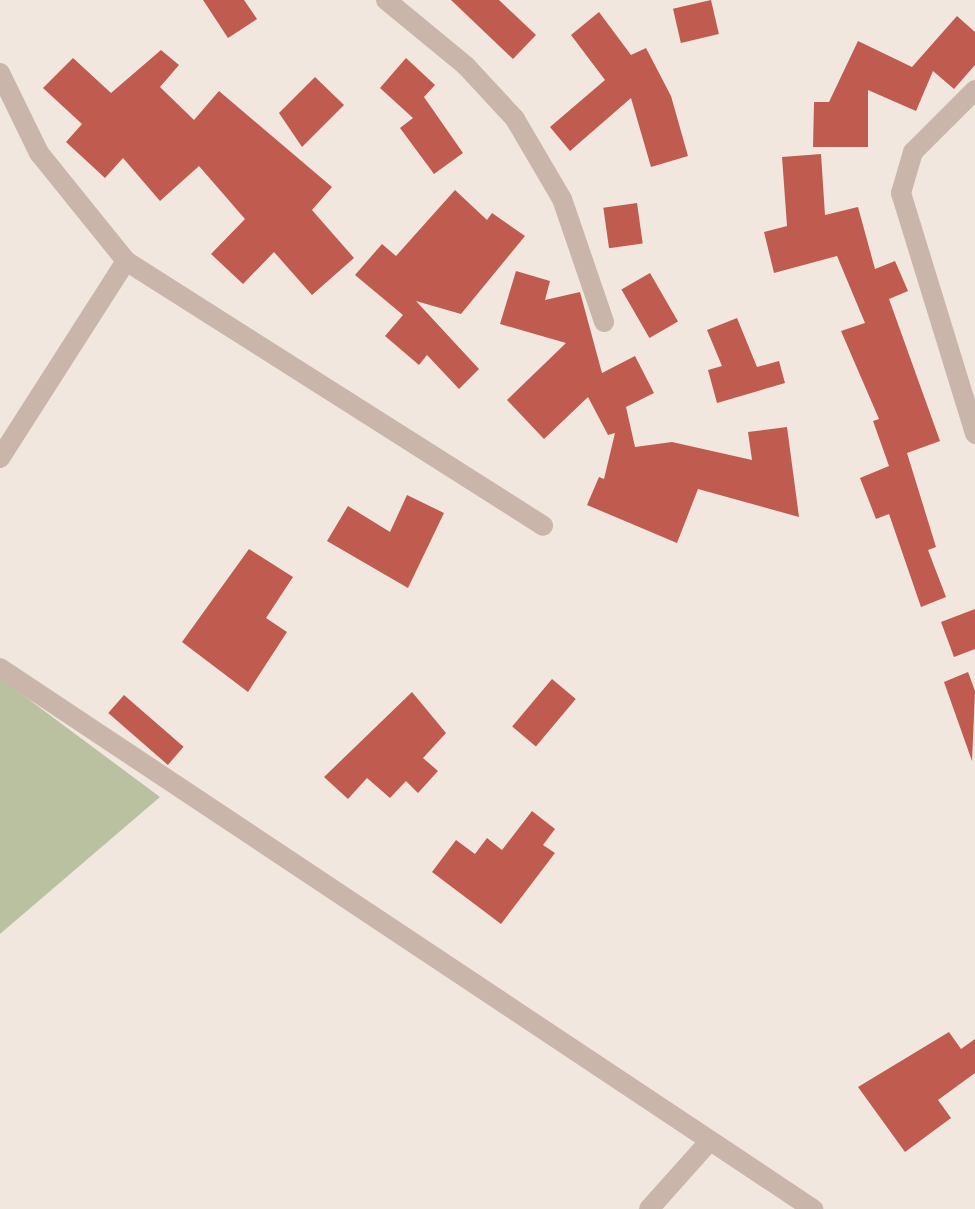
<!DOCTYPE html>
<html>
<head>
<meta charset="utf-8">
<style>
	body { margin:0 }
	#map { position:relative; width:975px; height:1209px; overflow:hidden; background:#f2e7df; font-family:"Titillium Web",sans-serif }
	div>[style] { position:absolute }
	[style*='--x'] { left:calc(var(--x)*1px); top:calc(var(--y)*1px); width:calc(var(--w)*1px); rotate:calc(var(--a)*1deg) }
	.green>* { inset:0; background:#bac1a0 }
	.building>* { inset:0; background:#c05b4f; transform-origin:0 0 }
	.minor>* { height:20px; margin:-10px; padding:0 10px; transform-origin:10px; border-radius:10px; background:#cab5ab }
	span { translate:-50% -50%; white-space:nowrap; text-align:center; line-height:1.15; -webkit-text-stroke:7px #f9f1ec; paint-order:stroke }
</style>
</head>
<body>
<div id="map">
	<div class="green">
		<i style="clip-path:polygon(0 678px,160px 797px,0 934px)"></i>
	</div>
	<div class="building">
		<i style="clip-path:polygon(203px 0,244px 0,257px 19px,228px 38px)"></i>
		<i style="clip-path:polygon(451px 0,499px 0,536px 35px,513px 59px)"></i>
		<i style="left:711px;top:0;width:35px;height:39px;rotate:77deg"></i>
		<i style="clip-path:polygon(599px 12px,631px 55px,646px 48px,671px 96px,688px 156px,651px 167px,631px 98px,570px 151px,550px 127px,605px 80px,571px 35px)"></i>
		<i style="clip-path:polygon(957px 16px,975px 32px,975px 65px,954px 89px,933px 71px,916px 111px,868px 90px,868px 147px,813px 147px,814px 102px,829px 102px,858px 41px,912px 67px)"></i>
		<i style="clip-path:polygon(161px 50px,179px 65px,160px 87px,194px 120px,219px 91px,332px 187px,312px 210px,354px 258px,312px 295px,274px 252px,243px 284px,211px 254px,245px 219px,199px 166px,160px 201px,123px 158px,105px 178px,66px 142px,82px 124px,43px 88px,73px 58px,111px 93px)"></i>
		<i style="clip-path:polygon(406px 58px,435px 85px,424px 97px,463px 153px,434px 174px,400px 128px,413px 118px,380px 88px)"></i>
		<i style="clip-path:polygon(315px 77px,344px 105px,302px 147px,279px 113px)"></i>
		<i style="clip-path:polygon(821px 154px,825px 215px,858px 207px,875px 269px,895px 261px,908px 291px,889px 299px,940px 441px,907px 453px,936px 547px,928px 550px,946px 597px,921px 607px,889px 514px,876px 519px,860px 478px,889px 466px,873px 421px,879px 419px,841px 331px,865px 323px,837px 256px,774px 273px,764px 232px,787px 226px,782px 157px)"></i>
		<i style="clip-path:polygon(455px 190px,487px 220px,492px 213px,525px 236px,461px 314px,416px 301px,479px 369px,459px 389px,427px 355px,419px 365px,385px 336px,403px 315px,355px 275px,382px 244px,396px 256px)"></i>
		<i style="left:637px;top:203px;width:41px;height:34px;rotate:82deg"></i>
		<i style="clip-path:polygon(516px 271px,550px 281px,545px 300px,580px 292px,602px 373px,635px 356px,654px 393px,626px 407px,635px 447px,672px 442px,752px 460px,748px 432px,787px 427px,799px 517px,698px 489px,677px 543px,587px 505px,599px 477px,604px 479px,615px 433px,608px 435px,588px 397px,544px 439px,507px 400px,566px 343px,500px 324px)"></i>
		<i style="left:650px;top:273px;width:56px;height:33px;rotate:60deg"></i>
		<i style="clip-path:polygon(737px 318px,757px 367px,779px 361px,785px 383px,717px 403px,708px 370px,722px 366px,707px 330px)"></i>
		<i style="clip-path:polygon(407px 495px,444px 513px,408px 588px,327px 541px,348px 506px,390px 532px)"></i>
		<i style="clip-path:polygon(249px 549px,293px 577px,266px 618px,287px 632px,248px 692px,182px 642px)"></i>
		<i style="clip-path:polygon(975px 609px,975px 649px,954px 657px,941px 622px)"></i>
		<i style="clip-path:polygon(968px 672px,975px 691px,972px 761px,944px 682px)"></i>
		<i style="left:552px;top:679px;width:31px;height:62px;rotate:40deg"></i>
		<i style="clip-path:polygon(412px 692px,446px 733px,423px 758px,438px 771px,418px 793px,406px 781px,390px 798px,367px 778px,348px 799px,324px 777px)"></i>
		<i style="left:124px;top:695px;width:79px;height:24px;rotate:41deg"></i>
		<i style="clip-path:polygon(532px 811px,555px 829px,543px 845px,555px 853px,501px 924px,432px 872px,456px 840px,475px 854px,487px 838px,502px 850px)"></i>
		<i style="clip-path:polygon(949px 1032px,961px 1049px,975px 1039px,975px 1073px,938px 1100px,951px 1118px,905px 1152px,858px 1087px)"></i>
	</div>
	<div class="minor">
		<i style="--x:386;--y:0;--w:104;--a:39.5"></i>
		<i style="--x:466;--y:66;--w:72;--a:47.2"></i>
		<i style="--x:515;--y:119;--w:93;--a:59.6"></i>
		<i style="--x:562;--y:199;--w:130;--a:71.1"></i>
		<i style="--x:0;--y:73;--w:89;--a:64"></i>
		<i style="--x:39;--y:153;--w:139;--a:51.1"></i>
		<i style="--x:126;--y:261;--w:494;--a:32.4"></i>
		<i style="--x:975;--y:90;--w:88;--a:135"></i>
		<i style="--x:913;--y:152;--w:43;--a:106.3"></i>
		<i style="--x:901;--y:193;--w:252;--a:72.9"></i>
		<i style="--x:0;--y:458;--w:234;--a:-57.4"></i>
		<i style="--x:0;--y:668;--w:977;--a:33.64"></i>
		<i style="--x:649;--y:1209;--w:90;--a:-48.2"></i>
	</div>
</div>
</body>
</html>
